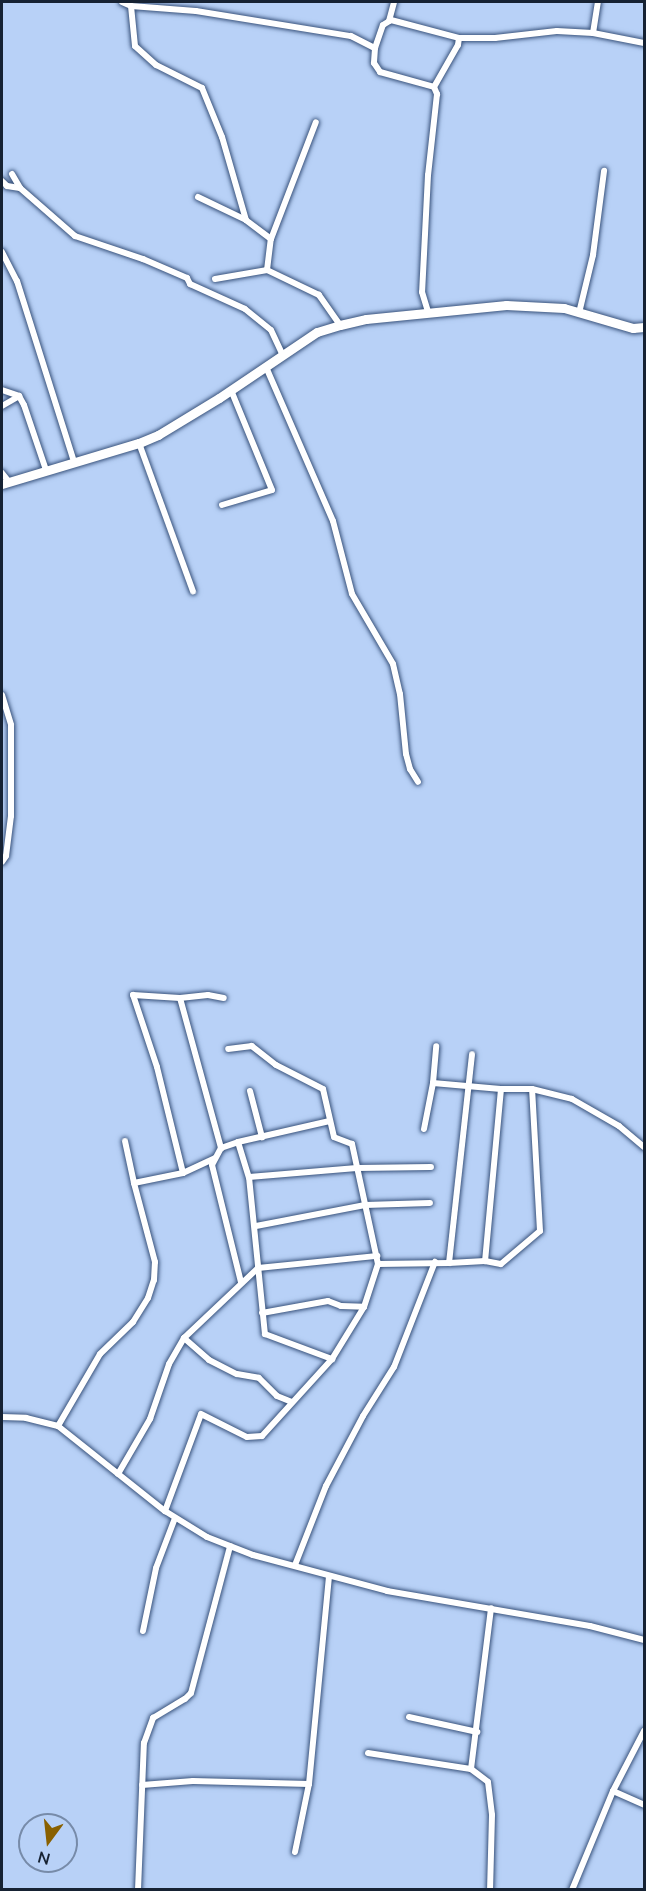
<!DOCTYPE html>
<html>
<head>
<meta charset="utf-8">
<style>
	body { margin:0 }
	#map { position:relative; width:646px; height:1891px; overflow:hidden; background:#b8d1f7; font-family:Mulish,sans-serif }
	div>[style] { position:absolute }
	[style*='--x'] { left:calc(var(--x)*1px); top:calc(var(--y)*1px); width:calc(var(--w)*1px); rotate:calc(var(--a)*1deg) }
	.roads { filter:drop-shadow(0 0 2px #39537c) drop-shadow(0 0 2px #39537c) }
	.minor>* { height:6px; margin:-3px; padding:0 3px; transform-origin:3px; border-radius:3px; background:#fff }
	.secondary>* { height:9px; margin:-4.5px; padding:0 4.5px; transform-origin:4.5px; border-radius:4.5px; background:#fff }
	span { translate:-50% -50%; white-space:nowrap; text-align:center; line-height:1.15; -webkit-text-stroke:6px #b8d1f7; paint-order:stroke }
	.frame { position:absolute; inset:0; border:3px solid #162233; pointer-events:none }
	.north { position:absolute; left:18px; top:1813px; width:60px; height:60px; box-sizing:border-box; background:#b8d1f7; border:2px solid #778ba9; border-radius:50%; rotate:195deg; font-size:16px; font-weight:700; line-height:24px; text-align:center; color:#162233 }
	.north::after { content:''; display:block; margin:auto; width:21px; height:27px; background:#896000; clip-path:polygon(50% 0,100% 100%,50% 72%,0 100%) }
</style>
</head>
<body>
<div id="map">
	<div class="roads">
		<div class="minor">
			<i style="--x:122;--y:2;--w:10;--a:24"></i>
			<i style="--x:389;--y:21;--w:20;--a:-75"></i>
			<i style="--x:593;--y:33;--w:31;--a:-81"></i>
			<i style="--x:375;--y:48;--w:24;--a:-71"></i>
			<i style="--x:383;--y:25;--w:9;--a:-32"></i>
			<i style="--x:391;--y:20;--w:70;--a:14.8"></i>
			<i style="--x:459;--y:38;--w:36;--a:0"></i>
			<i style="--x:495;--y:38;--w:62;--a:-6.4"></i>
			<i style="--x:557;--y:31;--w:36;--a:3"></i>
			<i style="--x:593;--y:33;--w:52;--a:11.1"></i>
			<i style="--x:434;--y:87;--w:48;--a:-60.3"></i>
			<i style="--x:458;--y:45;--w:7;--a:-82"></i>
			<i style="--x:12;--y:174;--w:16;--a:60"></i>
			<i style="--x:2;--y:181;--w:7;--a:45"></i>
			<i style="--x:7;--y:186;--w:13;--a:9"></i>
			<i style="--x:20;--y:188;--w:73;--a:41.1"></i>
			<i style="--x:75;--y:236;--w:72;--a:18.7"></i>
			<i style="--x:143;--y:259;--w:48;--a:23.4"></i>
			<i style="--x:187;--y:278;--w:7;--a:63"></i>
			<i style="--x:190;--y:284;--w:60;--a:24.4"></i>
			<i style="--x:245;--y:309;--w:33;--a:39"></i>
			<i style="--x:271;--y:330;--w:29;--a:65"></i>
			<i style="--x:198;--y:197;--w:53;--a:25.6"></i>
			<i style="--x:271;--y:239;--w:125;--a:-69"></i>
			<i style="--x:2;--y:252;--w:33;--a:63"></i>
			<i style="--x:17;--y:281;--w:190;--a:72.5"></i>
			<i style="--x:215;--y:279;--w:53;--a:-9.8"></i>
			<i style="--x:579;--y:313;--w:60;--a:-76.4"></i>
			<i style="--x:593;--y:255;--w:85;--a:-82.5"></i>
			<i style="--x:340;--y:325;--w:37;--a:-125"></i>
			<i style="--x:319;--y:295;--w:58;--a:-154.3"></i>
			<i style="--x:267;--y:270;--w:31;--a:-83"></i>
			<i style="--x:271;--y:239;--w:31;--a:-143"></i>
			<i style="--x:246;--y:220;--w:86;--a:-106.1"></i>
			<i style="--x:222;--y:137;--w:53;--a:-112.2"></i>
			<i style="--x:202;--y:88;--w:51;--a:-153.4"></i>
			<i style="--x:156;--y:65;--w:28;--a:-138"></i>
			<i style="--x:135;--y:46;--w:40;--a:-95.7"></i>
			<i style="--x:131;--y:6;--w:65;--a:4.4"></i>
			<i style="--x:196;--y:11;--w:157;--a:9.2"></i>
			<i style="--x:351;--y:36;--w:27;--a:27"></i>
			<i style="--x:375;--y:48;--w:15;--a:94"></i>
			<i style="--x:374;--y:63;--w:11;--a:56"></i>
			<i style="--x:380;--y:72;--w:56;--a:15.5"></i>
			<i style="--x:434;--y:87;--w:8;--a:67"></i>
			<i style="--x:437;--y:94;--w:81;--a:96.3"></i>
			<i style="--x:428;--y:175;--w:117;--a:92.9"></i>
			<i style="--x:422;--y:292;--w:21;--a:73"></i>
			<i style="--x:266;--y:367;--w:168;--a:66.5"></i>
			<i style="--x:333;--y:521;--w:75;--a:75.4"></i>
			<i style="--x:352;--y:594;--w:81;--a:59.6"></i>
			<i style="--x:393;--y:664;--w:31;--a:77"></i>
			<i style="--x:400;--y:694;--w:60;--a:84.3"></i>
			<i style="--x:406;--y:754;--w:16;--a:75"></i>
			<i style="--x:410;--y:769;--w:15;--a:58"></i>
			<i style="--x:2;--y:390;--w:18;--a:19"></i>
			<i style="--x:19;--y:396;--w:10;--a:61"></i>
			<i style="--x:24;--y:405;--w:69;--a:71.3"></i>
			<i style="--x:2;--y:406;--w:20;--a:-30"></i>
			<i style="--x:139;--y:443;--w:158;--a:70"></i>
			<i style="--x:2;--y:473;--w:11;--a:52"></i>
			<i style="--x:222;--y:505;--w:52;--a:-16.7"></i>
			<i style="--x:272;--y:490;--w:108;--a:-112.3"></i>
			<i style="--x:2;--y:695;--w:31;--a:73"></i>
			<i style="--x:11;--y:725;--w:91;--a:90"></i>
			<i style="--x:11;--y:816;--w:40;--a:97.1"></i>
			<i style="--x:6;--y:856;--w:7;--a:124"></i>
			<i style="--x:180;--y:998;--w:156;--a:74.7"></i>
			<i style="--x:221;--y:1148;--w:18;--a:-19"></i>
			<i style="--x:238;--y:1142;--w:37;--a:73"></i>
			<i style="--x:249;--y:1177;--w:158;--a:84.2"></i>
			<i style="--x:265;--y:1334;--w:72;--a:20.5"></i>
			<i style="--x:433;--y:1083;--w:37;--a:-85"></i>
			<i style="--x:501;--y:1089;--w:31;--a:0"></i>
			<i style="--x:532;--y:1089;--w:41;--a:14"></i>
			<i style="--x:572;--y:1099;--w:54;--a:29.9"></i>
			<i style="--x:619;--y:1126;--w:33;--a:40"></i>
			<i style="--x:250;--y:1091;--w:48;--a:75.4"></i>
			<i style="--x:424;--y:1129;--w:47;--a:-78.9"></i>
			<i style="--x:433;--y:1083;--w:68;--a:5"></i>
			<i style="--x:501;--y:1089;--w:173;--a:95.3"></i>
			<i style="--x:485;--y:1261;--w:36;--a:177"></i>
			<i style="--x:125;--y:1141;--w:43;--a:77.9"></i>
			<i style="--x:238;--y:1142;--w:94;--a:-12.9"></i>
			<i style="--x:221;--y:1148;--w:19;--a:118"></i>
			<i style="--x:212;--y:1165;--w:121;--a:76.1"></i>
			<i style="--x:183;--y:1173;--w:35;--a:-25"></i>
			<i style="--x:249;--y:1177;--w:108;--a:-4.8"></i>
			<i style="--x:357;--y:1168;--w:74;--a:-0.8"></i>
			<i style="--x:256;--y:1226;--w:111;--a:-10.9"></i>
			<i style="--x:365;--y:1205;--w:65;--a:-1.8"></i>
			<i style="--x:485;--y:1261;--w:16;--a:11"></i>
			<i style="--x:501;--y:1264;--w:51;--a:-40.2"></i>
			<i style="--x:540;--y:1231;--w:142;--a:-93.2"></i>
			<i style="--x:378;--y:1264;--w:71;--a:-0.8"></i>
			<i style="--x:449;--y:1263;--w:210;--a:-83.7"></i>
			<i style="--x:262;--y:1313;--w:67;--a:-10.3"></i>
			<i style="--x:328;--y:1301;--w:14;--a:21"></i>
			<i style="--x:341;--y:1306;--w:23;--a:2"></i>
			<i style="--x:184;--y:1338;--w:33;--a:41"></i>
			<i style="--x:209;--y:1360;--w:31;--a:27"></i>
			<i style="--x:237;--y:1374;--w:22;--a:10"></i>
			<i style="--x:259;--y:1378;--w:25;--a:45"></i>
			<i style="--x:277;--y:1396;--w:16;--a:22"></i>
			<i style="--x:2;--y:1417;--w:24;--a:2"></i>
			<i style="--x:26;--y:1418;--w:33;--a:14"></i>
			<i style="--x:58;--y:1426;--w:137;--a:38.5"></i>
			<i style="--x:165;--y:1511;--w:49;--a:31.8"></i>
			<i style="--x:207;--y:1537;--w:49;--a:21.4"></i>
			<i style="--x:253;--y:1555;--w:139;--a:15"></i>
			<i style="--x:387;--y:1591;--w:206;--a:9.8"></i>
			<i style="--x:590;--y:1626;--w:56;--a:14.5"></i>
			<i style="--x:58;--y:1426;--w:83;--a:-59.7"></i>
			<i style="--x:100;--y:1354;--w:46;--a:-44.1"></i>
			<i style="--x:133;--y:1322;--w:28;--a:-58"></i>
			<i style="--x:148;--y:1298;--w:19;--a:-72"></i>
			<i style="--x:154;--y:1280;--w:18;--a:-87"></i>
			<i style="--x:155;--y:1262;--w:82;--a:-104.9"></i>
			<i style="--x:134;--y:1183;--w:50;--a:-11.5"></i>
			<i style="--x:183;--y:1173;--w:109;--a:-103.8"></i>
			<i style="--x:157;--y:1067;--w:76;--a:-108.4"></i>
			<i style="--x:133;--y:995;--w:47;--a:3.7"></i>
			<i style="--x:180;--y:998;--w:28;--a:-6"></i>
			<i style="--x:208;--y:995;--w:16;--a:11"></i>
			<i style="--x:118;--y:1474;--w:64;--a:-59.8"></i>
			<i style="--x:150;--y:1419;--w:58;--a:-70.9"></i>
			<i style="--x:169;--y:1364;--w:30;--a:-60"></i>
			<i style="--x:184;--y:1338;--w:102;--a:-43.4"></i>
			<i style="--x:258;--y:1268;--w:120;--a:-5.8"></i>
			<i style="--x:165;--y:1511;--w:103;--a:-69.6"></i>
			<i style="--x:201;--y:1414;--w:51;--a:26.6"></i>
			<i style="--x:247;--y:1437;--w:15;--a:-4"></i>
			<i style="--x:262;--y:1436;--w:104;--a:-47.7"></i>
			<i style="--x:332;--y:1359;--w:61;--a:-58.4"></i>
			<i style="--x:364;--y:1307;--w:45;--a:-72"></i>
			<i style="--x:378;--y:1264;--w:123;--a:-102.2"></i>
			<i style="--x:352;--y:1144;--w:19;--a:-159"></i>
			<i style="--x:334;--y:1137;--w:49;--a:-102.9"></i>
			<i style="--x:323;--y:1089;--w:53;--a:-152.9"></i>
			<i style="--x:276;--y:1065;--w:31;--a:-142"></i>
			<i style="--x:252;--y:1046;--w:24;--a:173"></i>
			<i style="--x:295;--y:1565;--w:85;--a:-68.6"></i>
			<i style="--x:326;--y:1486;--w:79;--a:-62.1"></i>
			<i style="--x:363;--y:1416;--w:58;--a:-57.7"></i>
			<i style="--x:394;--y:1367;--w:113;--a:-68.7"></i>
			<i style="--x:143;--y:1631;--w:64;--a:-78.3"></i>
			<i style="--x:156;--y:1568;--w:53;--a:-69.2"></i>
			<i style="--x:409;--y:1717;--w:70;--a:12.4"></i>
			<i style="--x:368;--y:1753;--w:104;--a:8.8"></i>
			<i style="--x:471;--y:1769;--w:21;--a:37"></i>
			<i style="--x:488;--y:1782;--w:33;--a:83"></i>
			<i style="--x:492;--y:1815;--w:75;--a:91.5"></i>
			<i style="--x:471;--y:1769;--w:162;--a:-82.9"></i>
			<i style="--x:142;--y:1785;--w:51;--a:-4.5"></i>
			<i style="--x:193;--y:1781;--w:116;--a:1.5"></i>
			<i style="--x:613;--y:1791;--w:34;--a:24"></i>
			<i style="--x:295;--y:1852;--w:69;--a:-78.4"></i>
			<i style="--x:309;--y:1784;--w:208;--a:-84.5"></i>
			<i style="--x:138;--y:1890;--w:147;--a:-87.7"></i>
			<i style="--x:144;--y:1743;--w:27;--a:-70"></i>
			<i style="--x:153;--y:1718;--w:37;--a:-31"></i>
			<i style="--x:185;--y:1699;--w:8;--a:-45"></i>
			<i style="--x:191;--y:1693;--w:152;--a:-75.1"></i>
			<i style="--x:572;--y:1890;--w:107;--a:-67.5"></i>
			<i style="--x:613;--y:1791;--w:68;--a:-62.7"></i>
		</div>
		<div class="secondary">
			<i style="--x:2;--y:484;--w:143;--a:-16.7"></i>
			<i style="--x:139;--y:443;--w:21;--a:-23"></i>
			<i style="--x:158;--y:435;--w:71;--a:-31.2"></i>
			<i style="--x:219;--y:398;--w:118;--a:-34"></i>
			<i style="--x:317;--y:332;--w:24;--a:-17"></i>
			<i style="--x:340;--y:325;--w:27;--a:-13"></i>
			<i style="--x:366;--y:319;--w:141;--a:-5.7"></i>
			<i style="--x:506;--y:305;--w:58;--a:3"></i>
			<i style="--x:564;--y:308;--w:72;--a:16.2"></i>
			<i style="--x:633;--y:328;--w:11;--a:-5"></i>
		</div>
	</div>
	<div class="frame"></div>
	<div class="north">N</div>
</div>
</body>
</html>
